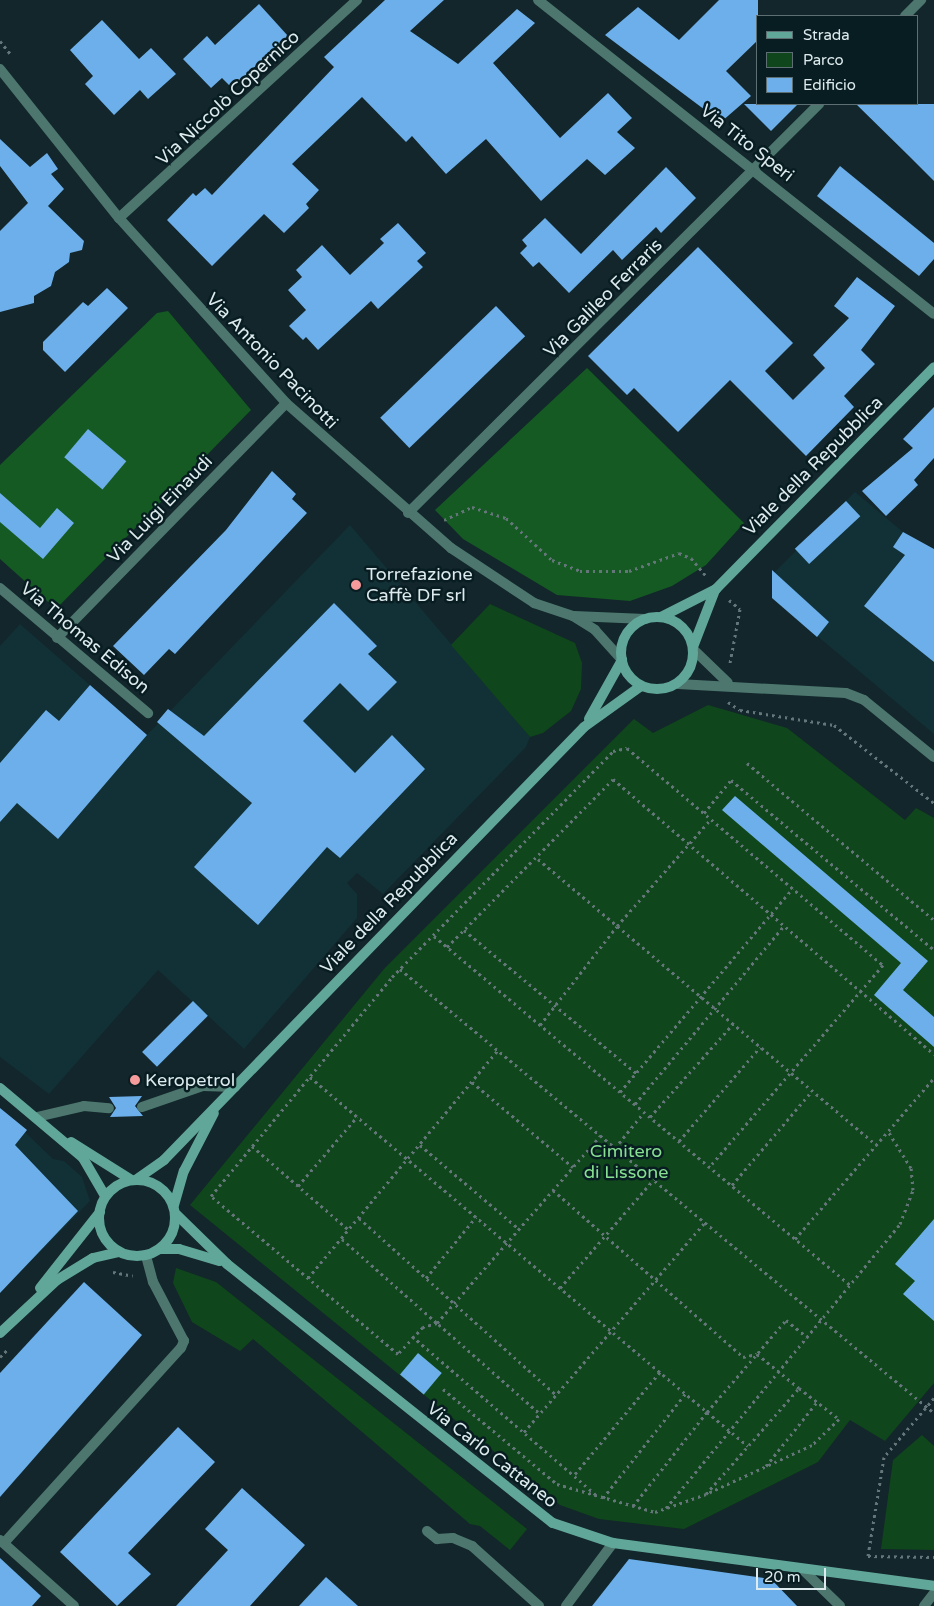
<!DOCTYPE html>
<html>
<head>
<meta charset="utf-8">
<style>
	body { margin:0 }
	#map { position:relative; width:934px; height:1606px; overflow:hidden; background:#12262b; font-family:"Varela Round",sans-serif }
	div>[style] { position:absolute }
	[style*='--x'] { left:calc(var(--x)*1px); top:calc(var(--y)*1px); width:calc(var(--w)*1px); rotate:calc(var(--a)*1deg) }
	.built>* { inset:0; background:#113137 }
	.green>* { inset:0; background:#10461b }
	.forest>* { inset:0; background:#155a23 }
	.building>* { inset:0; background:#6cafea; transform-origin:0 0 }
	.path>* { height:3px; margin-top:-1.5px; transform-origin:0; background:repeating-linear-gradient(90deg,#65767a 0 2.5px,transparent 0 6.5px) }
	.lane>* { height:10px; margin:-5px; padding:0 5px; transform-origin:5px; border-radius:5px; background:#4d776e }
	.street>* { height:10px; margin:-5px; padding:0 5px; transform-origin:5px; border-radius:5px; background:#4d776e }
	.secondary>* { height:10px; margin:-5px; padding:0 5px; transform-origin:5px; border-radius:5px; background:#61a799 }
	.secondary>.ring { margin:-5px; padding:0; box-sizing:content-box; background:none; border:10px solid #61a799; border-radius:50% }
	.dots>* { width:14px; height:14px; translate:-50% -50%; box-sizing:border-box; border:2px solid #081d21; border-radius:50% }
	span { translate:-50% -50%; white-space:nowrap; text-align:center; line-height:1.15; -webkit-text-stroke:5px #081d21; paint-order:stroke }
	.street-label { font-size:18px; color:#deebee }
	.poi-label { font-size:18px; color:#deebee }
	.left { translate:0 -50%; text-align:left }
	.park-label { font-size:18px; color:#87e091 }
	.legend { position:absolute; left:756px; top:15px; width:162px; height:90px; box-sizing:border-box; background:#081d21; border:1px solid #5e6f73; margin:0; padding:6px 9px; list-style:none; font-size:15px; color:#deebee }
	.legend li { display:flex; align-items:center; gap:10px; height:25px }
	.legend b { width:25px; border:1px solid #5e6f73 }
	.scale { position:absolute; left:756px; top:1568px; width:70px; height:22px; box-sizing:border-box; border:2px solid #deebee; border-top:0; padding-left:6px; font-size:15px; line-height:18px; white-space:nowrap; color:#deebee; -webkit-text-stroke:4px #081d21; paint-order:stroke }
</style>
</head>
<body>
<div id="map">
	<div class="built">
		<i style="clip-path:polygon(855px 492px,903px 532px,934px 550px,934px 734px,772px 598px,772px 575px)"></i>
		<i style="clip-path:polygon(350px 525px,530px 737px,526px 747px,383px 894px,357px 873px,347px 883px,357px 894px,357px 918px,244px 1049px,158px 970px,49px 1094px,0 1057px,0 646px,20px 624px,147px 735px)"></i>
		<i style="clip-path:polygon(0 1108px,53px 1159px,64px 1161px,82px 1177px,90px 1201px,0 1293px)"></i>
	</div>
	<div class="green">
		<i style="clip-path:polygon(490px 604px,575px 643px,582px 663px,581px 689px,571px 711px,543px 733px,530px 737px,451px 645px)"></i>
		<i style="clip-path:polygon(708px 705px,787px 728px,905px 820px,916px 808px,934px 818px,934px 1383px,885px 1441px,850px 1420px,818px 1462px,684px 1529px,599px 1519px,560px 1505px,190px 1205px,384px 969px,634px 719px,653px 733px)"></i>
		<i style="clip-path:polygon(176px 1268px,216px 1282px,527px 1529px,510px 1550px,480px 1526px,470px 1524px,253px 1339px,240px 1351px,192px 1322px,173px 1283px)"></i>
		<i style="clip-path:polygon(922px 1435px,934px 1446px,934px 1550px,881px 1549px,893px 1460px)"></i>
	</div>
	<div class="forest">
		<i style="clip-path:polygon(168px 311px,251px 410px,56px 609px,0 559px,0 465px,157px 313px)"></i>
		<i style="clip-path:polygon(587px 368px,744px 523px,706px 565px,672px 586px,630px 601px,557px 595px,463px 539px,435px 510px)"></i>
	</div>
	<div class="building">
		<i style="clip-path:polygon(385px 0,444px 0,410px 31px,458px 64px,517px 9px,535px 23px,493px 63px,560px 138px,608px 93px,632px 118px,617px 132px,635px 148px,605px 175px,587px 159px,541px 201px,486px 139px,446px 174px,412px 136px,406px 142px,362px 97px,292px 164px,319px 190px,306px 204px,309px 208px,284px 233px,264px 214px,212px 266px,167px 220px,193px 193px,196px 196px,205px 188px,212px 195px,334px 67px,324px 57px)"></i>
		<i style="clip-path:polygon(719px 0,758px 0,758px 40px,726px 71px,751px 96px,721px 122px,605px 35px,638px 7px,679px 40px)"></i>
		<i style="clip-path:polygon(259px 4px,288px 36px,232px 88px,222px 78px,211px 88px,183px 59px,207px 36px,215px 45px)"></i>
		<i style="clip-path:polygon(102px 20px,139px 59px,151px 48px,176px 74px,148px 99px,140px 90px,114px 115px,85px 84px,93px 76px,70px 50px)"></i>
		<i style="clip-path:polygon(744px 104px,798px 104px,771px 131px)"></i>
		<i style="clip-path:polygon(856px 104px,934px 104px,934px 181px,909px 156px)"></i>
		<i style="clip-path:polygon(0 139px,30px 167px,47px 153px,58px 169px,51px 174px,64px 189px,48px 206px,84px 241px,82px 250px,70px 253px,69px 262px,55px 272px,51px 286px,34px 296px,34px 303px,0 312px,0 231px,28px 203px,0 166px)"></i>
		<i style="clip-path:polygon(840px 166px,934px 243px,934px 259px,919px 276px,817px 196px)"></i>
		<i style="clip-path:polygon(666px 167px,696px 198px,661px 233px,656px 227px,622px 260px,613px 250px,569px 293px,539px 262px,533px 267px,520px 253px,527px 246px,522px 240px,545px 218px,581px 254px)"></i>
		<i style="clip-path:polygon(398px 223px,426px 253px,417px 261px,423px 267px,378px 309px,371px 301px,318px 350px,306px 337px,303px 340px,289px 326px,306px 310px,288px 290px,302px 277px,296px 270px,322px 245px,350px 275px,384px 243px,380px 239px)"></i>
		<i style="clip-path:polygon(698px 247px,793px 343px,765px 371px,793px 400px,825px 368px,813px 355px,849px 318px,834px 306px,857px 277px,895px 306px,861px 350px,875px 364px,844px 396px,854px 407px,806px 456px,730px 380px,678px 432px,634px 388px,627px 395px,588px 356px)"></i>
		<i style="clip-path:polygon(107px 288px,128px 308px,65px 372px,43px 350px,43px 342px,83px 302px,88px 306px)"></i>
		<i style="left:496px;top:306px;width:42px;height:161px;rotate:46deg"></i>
		<i style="clip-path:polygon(934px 407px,934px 458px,914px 480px,918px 485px,886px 516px,862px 491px,913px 448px,903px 439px)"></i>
		<i style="left:88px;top:429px;width:50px;height:37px;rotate:40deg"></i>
		<i style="clip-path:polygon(272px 471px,296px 494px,292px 499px,307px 513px,175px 654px,169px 649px,144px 675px,113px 646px,226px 530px)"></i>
		<i style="clip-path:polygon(0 493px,40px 528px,57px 508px,74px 523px,43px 559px,0 522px)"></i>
		<i style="left:846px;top:501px;width:21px;height:70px;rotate:47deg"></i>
		<i style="clip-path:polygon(903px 532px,934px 549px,934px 662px,864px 606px,905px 555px,893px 547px)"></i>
		<i style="clip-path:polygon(772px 570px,829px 622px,817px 637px,772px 598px)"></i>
		<i style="clip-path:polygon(334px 603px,377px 646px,368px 654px,397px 682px,368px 711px,340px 683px,303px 721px,355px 773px,392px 735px,425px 769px,340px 858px,327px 847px,258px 925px,194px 867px,252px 803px,157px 722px,168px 709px,204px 736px)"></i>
		<i style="clip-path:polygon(90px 685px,147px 735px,58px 839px,17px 803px,0 822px,0 763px,46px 710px,59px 721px)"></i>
		<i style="clip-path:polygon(735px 796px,928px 961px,903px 990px,934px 1017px,934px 1047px,874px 995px,901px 963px,722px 810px)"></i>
		<i style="left:193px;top:1001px;width:21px;height:72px;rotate:45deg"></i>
		<i style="clip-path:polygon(142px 1096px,135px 1106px,143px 1116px,110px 1117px,116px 1108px,109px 1097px)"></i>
		<i style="clip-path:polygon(0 1108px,27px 1130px,15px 1145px,78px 1211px,0 1293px)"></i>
		<i style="clip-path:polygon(934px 1219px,934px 1321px,903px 1294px,915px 1281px,895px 1264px)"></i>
		<i style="clip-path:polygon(84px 1282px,142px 1335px,0 1497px,0 1373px)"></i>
		<i style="left:418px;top:1353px;width:31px;height:28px;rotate:40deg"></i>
		<i style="clip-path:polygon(178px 1427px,215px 1462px,128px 1553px,151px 1574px,117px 1606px,60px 1552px)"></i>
		<i style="clip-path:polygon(242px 1488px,305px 1545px,250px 1606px,176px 1606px,228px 1550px,205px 1529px)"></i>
		<i style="clip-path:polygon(0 1558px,41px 1596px,32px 1606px,0 1606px)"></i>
		<i style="clip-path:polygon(629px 1559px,771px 1579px,797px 1606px,592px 1606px)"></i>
		<i style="clip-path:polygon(326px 1577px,358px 1606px,299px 1606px)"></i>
	</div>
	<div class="path">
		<i style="--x:0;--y:41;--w:19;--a:51"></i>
		<i style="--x:444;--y:520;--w:31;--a:-25"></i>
		<i style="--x:472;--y:507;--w:36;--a:18"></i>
		<i style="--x:506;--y:518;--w:62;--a:42.4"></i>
		<i style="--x:552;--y:560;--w:30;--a:21"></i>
		<i style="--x:580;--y:571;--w:49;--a:0"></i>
		<i style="--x:629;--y:571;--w:53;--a:-19.8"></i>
		<i style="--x:679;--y:553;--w:13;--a:23"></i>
		<i style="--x:691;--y:558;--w:23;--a:50"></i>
		<i style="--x:729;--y:600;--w:14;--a:39"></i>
		<i style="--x:740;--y:609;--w:55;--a:100.5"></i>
		<i style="--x:728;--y:702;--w:14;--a:34"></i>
		<i style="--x:740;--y:710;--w:95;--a:9.1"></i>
		<i style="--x:834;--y:725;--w:127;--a:38"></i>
		<i style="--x:747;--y:763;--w:244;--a:40"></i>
		<i style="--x:704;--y:813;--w:43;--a:-50.7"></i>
		<i style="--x:731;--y:780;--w:265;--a:39.9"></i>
		<i style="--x:538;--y:859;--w:443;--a:40.2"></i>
		<i style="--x:464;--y:930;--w:224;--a:39.7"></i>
		<i style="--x:434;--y:936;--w:543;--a:39.99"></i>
		<i style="--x:447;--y:947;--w:236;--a:-45.3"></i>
		<i style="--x:613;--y:779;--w:423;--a:40.6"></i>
		<i style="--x:400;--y:969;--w:694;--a:39.74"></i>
		<i style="--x:540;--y:1025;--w:125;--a:-52.1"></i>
		<i style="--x:617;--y:926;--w:142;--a:-48.7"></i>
		<i style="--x:310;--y:1077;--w:519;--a:40.16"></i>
		<i style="--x:707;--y:1412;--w:121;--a:-49.3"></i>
		<i style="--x:786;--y:1320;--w:27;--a:39"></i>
		<i style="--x:472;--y:1082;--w:132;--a:40.1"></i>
		<i style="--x:620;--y:1092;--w:267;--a:-49.7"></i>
		<i style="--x:635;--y:1104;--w:232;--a:-50.1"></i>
		<i style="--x:650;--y:1117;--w:125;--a:-48.3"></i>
		<i style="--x:679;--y:1141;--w:124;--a:-49.2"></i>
		<i style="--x:420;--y:1145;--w:130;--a:40.3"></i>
		<i style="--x:252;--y:1146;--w:128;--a:40.9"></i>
		<i style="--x:615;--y:1148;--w:46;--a:-51.1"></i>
		<i style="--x:732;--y:1185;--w:123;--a:-49.6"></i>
		<i style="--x:298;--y:1186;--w:91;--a:-49.5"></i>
		<i style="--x:553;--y:1190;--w:253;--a:41.3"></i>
		<i style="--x:743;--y:1357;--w:14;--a:-12"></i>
		<i style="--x:757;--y:1354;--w:54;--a:39"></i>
		<i style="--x:359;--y:1218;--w:263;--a:41.9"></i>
		<i style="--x:342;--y:1239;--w:127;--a:41.5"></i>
		<i style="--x:795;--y:1239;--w:213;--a:-49.2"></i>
		<i style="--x:113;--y:1272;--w:20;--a:11"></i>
		<i style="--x:308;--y:1278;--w:297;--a:-50.2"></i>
		<i style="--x:426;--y:1278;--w:79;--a:-50.7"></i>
		<i style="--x:560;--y:1288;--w:144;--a:-49.2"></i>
		<i style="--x:437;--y:1323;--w:15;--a:164"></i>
		<i style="--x:423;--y:1327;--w:37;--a:133"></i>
		<i style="--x:398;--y:1354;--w:245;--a:-139.8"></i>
		<i style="--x:211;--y:1196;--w:284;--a:-50.4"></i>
		<i style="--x:392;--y:977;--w:316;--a:-45.6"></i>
		<i style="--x:613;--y:751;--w:14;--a:-12"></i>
		<i style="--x:627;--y:748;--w:336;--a:40.3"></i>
		<i style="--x:883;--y:965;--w:267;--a:130.7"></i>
		<i style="--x:412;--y:1336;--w:242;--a:40.8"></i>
		<i style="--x:0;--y:1357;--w:11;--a:-45"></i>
		<i style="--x:799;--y:1388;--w:51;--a:37.8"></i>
		<i style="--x:839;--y:1419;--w:37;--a:136"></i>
		<i style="--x:812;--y:1445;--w:117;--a:155.2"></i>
		<i style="--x:706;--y:1494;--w:141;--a:-48.7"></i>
		<i style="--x:443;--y:1389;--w:148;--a:39.8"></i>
		<i style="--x:557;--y:1484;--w:102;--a:15.9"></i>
		<i style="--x:655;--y:1512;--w:54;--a:-19.4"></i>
		<i style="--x:934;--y:1398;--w:77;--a:130.3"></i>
		<i style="--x:884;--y:1457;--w:100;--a:99.2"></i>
		<i style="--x:868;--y:1556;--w:66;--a:0.9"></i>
		<i style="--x:538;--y:1412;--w:135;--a:-138.6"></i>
		<i style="--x:437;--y:1323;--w:249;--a:-48.9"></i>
		<i style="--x:524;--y:1432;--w:277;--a:-49.2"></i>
		<i style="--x:766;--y:1466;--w:82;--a:-51.4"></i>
		<i style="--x:575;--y:1474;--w:133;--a:-50.2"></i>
		<i style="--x:603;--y:1498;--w:134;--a:-51.7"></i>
		<i style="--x:633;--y:1506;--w:120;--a:-51.8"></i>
		<i style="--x:707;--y:1412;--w:53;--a:39.7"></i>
		<i style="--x:666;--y:1508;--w:368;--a:-50.5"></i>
		<i style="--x:900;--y:1224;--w:36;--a:-69"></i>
		<i style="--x:913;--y:1190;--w:22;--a:-95"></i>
		<i style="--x:911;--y:1168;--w:44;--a:-121.9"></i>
	</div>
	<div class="lane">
		<i style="--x:142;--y:1107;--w:65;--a:-19"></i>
		<i style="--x:203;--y:1086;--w:32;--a:2"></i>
		<i style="--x:37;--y:1117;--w:48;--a:-13.2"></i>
		<i style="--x:84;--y:1106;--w:25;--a:5"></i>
	</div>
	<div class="street">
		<i style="--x:538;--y:0;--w:505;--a:38.41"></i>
		<i style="--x:905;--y:16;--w:23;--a:-45"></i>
		<i style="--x:0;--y:69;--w:191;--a:51.4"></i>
		<i style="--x:119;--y:218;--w:249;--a:47.9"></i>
		<i style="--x:286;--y:403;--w:220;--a:41.3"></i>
		<i style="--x:451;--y:548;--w:100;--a:33.5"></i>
		<i style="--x:534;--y:603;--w:41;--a:18.4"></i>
		<i style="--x:573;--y:616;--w:26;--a:32"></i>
		<i style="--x:595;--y:630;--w:40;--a:48"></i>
		<i style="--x:119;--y:218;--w:323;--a:-42.5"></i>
		<i style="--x:408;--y:513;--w:580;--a:-44.86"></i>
		<i style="--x:0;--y:588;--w:194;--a:40.2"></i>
		<i style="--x:574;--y:616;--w:71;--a:2.4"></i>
		<i style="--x:57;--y:638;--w:328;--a:-45.7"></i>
		<i style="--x:694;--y:650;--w:47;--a:44.1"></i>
		<i style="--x:678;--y:684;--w:168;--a:3.1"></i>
		<i style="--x:846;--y:693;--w:19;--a:21"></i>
		<i style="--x:864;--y:700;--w:90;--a:39.2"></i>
		<i style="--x:427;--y:1531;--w:13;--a:39"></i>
		<i style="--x:437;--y:1539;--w:16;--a:-4"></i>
		<i style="--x:453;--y:1538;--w:21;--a:23"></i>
		<i style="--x:472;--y:1546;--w:90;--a:41.8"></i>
		<i style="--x:0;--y:1540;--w:99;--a:41.7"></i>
		<i style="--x:4;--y:1543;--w:263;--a:-47.8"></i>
		<i style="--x:181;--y:1348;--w:8;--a:-67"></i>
		<i style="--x:184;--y:1341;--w:67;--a:-117.7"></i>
		<i style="--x:153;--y:1282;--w:28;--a:-105"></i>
		<i style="--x:802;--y:1569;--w:53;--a:44.2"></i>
		<i style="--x:566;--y:1606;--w:79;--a:-53.3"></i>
		<i style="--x:924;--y:1606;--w:16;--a:-52"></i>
	</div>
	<div class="secondary">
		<i class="ring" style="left:621px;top:617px;width:62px;height:62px"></i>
		<i style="--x:661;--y:617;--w:62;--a:-27"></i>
		<i style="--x:716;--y:589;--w:311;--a:-45.5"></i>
		<i style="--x:693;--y:647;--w:61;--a:-68.9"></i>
		<i style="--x:589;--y:719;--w:68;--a:-60.8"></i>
		<i style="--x:0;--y:1088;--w:109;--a:40.1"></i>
		<i style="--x:83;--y:1158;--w:44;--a:59.9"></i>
		<i style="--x:71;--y:1142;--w:70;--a:32.1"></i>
		<i style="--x:137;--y:1179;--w:33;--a:-35"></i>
		<i style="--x:164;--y:1160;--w:603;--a:-45.87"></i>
		<i style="--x:584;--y:727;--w:70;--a:-35.7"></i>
		<i class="ring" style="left:99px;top:1180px;width:66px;height:66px"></i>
		<i style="--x:174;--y:1205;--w:35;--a:-74"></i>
		<i style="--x:184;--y:1171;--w:65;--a:-62.7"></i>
		<i style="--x:176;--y:1214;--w:71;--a:44.4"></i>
		<i style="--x:227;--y:1264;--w:416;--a:38.5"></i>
		<i style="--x:553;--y:1523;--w:63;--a:18.4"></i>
		<i style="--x:613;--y:1543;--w:324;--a:7.6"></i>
		<i style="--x:160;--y:1249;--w:19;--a:0"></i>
		<i style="--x:179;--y:1249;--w:42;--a:16.7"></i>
		<i style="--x:40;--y:1288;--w:97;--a:-51.7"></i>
		<i style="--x:0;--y:1333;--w:78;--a:-42.9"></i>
		<i style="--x:57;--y:1280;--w:42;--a:-31.4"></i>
		<i style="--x:93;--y:1258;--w:27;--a:-13"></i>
	</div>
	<div class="dots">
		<i style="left:356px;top:585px;background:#f59b9c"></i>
		<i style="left:135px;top:1080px;background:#f59b9c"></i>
	</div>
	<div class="street-label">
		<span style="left:228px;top:98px;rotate:-43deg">Via Niccolò Copernico</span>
		<span style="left:747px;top:143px;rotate:38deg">Via Tito Speri</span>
		<span style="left:603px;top:298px;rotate:-45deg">Via Galileo Ferraris</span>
		<span style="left:272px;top:361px;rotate:46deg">Via Antonio Pacinotti</span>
		<span style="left:813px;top:466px;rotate:-45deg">Viale della Repubblica</span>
		<span style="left:160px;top:509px;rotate:-46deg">Via Luigi Einaudi</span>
		<span style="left:85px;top:638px;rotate:40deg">Via Thomas Edison</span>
		<span style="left:389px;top:903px;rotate:-46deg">Viale della Repubblica</span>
		<span style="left:492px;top:1455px;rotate:38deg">Via Carlo Cattaneo</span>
	</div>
	<div class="poi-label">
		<span class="left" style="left:366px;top:585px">Torrefazione<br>Caffè DF srl</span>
		<span class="left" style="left:145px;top:1080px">Keropetrol</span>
	</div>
	<div class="park-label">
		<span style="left:626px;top:1162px">Cimitero<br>di Lissone</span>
	</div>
	<ul class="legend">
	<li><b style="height:6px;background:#61a799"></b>Strada</li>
	<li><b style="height:14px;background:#10461b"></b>Parco</li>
	<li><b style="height:14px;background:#6cafea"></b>Edificio</li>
	</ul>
	<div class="scale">20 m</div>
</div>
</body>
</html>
